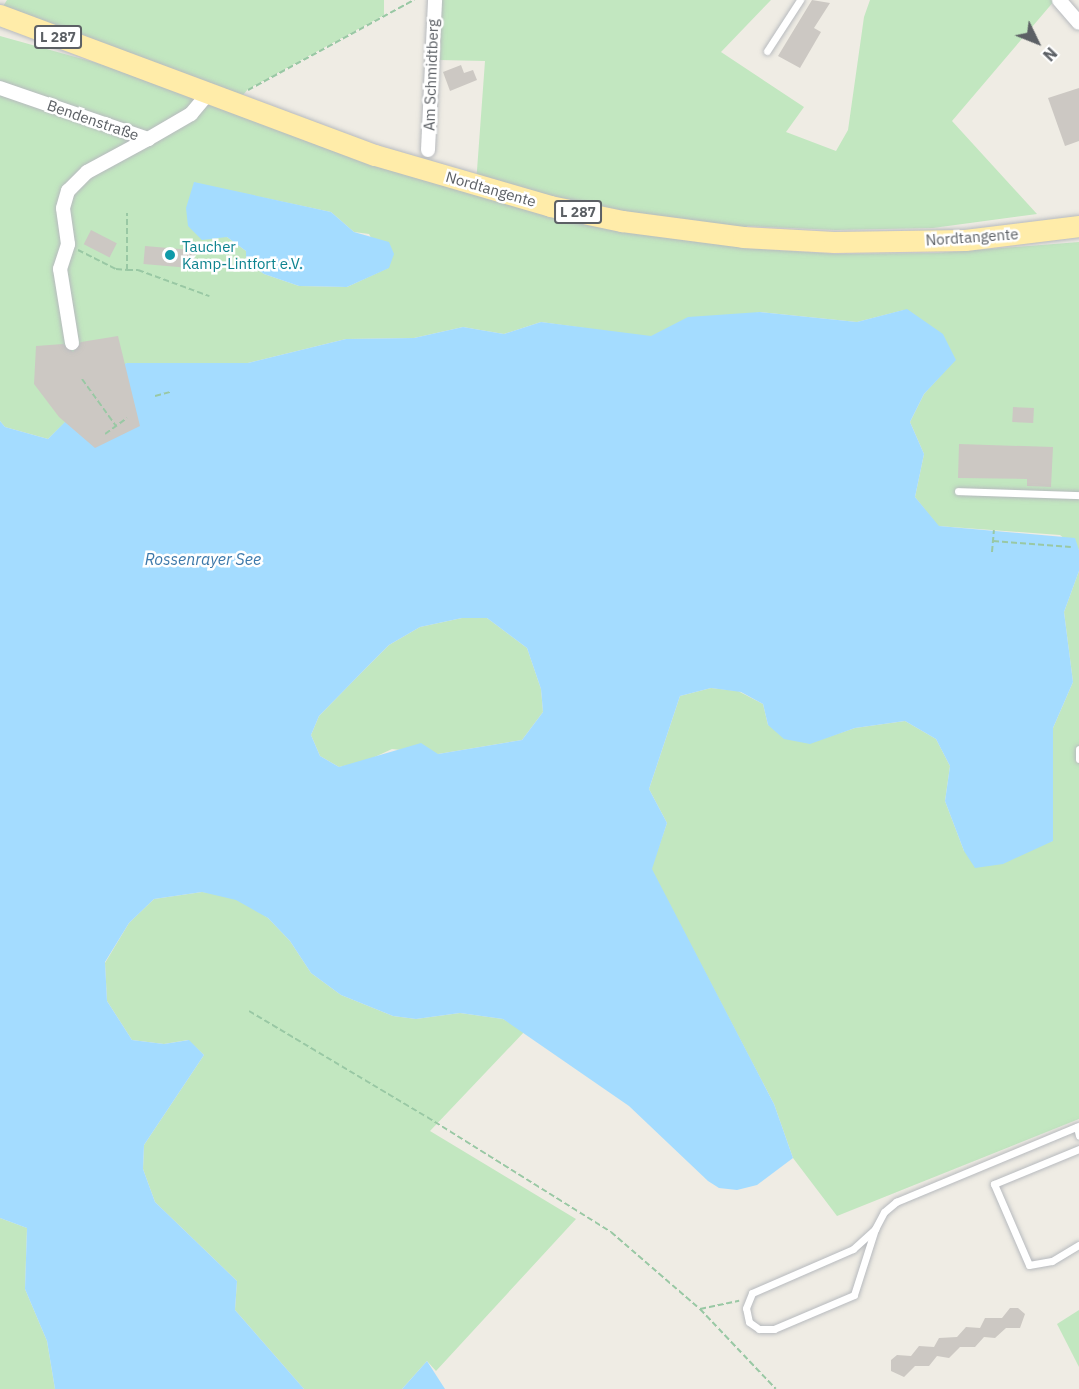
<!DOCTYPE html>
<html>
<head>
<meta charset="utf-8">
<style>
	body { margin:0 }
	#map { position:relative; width:1079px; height:1389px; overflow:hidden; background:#efece4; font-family:"IBM Plex Sans",sans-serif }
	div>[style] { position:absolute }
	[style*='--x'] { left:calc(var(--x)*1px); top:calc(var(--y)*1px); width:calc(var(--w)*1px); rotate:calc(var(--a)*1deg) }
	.green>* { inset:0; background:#c2e7c0 }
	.water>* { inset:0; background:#a4dcff }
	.building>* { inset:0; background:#ccc8c3; transform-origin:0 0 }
	.path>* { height:2px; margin-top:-1px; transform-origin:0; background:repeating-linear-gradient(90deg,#99c8a4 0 6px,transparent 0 9px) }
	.roads { filter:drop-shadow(0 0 2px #b7babe) drop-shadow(0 0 2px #b7babe) }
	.service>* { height:7px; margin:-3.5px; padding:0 3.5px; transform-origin:3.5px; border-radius:3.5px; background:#fff }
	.minor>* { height:14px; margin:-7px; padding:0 7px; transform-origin:7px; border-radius:7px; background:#fff }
	.primary>* { height:21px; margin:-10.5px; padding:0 10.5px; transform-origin:10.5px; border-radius:10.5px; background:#ffeca9 }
	.dots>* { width:16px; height:16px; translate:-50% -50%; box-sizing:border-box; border:3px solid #fff; border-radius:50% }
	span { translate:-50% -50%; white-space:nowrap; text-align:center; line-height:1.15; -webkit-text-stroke:5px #fff; paint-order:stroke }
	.shield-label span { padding:2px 4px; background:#fff; border:2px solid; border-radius:4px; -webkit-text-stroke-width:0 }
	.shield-label { font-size:14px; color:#5c6065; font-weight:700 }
	.street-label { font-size:15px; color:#5c6065 }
	.culture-label { font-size:15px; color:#0d838f }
	.left { translate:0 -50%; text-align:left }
	.water-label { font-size:16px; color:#3c78aa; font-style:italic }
	.north { position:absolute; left:1007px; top:12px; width:60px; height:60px; -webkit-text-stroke:4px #fff; paint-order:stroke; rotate:133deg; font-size:16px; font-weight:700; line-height:24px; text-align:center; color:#5c6065 }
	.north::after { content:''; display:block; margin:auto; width:21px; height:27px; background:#5c6065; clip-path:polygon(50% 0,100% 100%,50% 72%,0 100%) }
</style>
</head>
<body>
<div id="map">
	<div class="green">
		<i style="clip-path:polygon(evenodd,7px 0,384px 0,384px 15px,248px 89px,234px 106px,476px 184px,485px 61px,440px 60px,441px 0,771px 0,721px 52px,804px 107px,786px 132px,836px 151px,848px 130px,864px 17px,870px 0,1055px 0,952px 121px,1037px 214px,933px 228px,835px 230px,747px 226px,743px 237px,633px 223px,743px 248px,837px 254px,937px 253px,1079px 242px,1079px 550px,1060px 535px,938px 526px,915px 497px,924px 454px,910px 422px,924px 394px,955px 360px,904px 310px,857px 322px,760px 312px,649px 337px,541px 322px,504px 334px,463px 327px,414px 338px,346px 339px,248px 363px,127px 363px,48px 439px,5px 427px,0 421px,0 36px,183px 87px,0 11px,7px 0,194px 183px,331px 212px,354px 232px,369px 234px,388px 268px,347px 287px,299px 286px,264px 274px,246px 262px,246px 251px,227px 237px,194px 183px)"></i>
		<i style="clip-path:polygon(1079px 571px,1079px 1119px,837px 1216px,793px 1158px,774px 1104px,651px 869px,667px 823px,649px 789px,680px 696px,711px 688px,738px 691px,763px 704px,768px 725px,810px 743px,855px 728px,905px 721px,936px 739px,950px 766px,945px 801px,964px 851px,1053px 841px,1053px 728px,1073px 682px,1064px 612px)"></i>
		<i style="clip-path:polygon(462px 618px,487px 618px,527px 648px,541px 689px,543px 712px,522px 740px,438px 754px,392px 749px,366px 761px,339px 767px,320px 756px,311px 735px,319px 716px,364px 670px,389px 645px,420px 627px)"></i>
		<i style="clip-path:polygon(202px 892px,234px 895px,268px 918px,290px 941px,311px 973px,341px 995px,393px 1016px,416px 1019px,460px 1013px,503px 1019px,525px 1031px,430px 1131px,576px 1219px,436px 1371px,427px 1361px,402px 1389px,304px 1389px,235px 1310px,237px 1281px,155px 1202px,143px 1169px,144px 1145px,204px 1055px,188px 1040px,164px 1044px,132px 1040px,107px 1001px,105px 963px,129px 923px,154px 899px)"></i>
		<i style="clip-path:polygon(0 1218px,27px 1228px,25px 1289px,47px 1341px,55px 1389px,0 1389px)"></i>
		<i style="clip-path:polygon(1079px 1310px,1079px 1367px,1057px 1324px)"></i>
	</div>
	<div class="water">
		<i style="clip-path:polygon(194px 182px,331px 212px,354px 232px,389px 242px,394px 254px,389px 268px,347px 287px,299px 286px,264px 274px,246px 262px,246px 251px,227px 237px,202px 240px,188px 226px,186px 208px)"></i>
		<i style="clip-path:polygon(evenodd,907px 309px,943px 334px,956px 360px,924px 394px,910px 422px,924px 454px,915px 497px,939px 526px,1075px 538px,1079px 550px,1079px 571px,1064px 612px,1073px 682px,1053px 728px,1053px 841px,1003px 864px,975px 868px,964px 851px,945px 801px,950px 766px,936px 739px,905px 721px,855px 728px,810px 744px,784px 739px,768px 725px,763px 704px,741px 692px,711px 688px,680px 696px,649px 789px,667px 823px,652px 869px,774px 1104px,793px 1158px,757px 1185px,737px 1190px,719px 1188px,708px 1181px,629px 1106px,503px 1019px,460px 1013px,416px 1019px,393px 1016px,341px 995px,311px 973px,290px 941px,268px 918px,236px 900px,202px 892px,154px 899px,129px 923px,105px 962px,107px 1001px,132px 1040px,164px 1044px,189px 1040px,204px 1055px,144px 1145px,143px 1169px,155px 1202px,237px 1281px,235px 1310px,304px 1389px,55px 1389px,47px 1341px,25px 1289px,27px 1228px,0 1218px,0 421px,5px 427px,48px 439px,77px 410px,106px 371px,127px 363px,248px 363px,346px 339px,414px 338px,463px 327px,504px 334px,541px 322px,651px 336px,688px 317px,760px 312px,857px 322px,907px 309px,462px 618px,487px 618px,527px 648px,541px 689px,543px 712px,522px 740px,438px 754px,421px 743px,339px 767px,320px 756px,311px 735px,319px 716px,364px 670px,389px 645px,420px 627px,462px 618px)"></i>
		<i style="clip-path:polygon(427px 1361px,445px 1389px,402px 1389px,403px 1388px)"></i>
	</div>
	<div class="building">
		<i style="clip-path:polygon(812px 0,830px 3px,814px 28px,821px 32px,800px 68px,778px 56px)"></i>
		<i style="clip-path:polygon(461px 65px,464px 73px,473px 70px,477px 80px,450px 91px,443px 72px)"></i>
		<i style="clip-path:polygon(1079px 88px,1079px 141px,1065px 146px,1048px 98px)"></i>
		<i style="left:91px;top:230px;width:29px;height:16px;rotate:27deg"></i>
		<i style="left:145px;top:246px;width:50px;height:18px;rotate:5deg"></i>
		<i style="clip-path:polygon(118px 336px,140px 426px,95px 448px,59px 417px,34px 384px,36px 346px,63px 344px,73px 352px,81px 342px)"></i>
		<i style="left:1013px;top:407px;width:21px;height:15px;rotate:3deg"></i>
		<i style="clip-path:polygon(959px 444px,1053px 447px,1051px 487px,1027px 486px,1027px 479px,958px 478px)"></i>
		<i style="clip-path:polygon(1010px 1308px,1018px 1308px,1025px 1314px,1020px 1328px,1006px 1328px,995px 1338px,984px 1337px,975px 1347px,960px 1347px,949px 1358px,937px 1356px,929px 1366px,915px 1366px,904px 1377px,891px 1371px,891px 1360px,897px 1355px,911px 1356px,919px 1346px,934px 1347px,939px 1338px,957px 1337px,966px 1327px,980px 1328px,985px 1318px,1002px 1318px)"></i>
	</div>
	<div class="path">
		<i style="--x:248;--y:90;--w:189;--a:-28.5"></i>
		<i style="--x:78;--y:250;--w:42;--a:26.6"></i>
		<i style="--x:116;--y:269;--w:11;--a:5"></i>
		<i style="--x:127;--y:270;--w:57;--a:-90"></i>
		<i style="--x:127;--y:270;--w:11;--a:0"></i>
		<i style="--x:138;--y:270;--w:76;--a:20.1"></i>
		<i style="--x:82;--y:379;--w:58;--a:54.1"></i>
		<i style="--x:155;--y:396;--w:16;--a:-15"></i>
		<i style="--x:105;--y:434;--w:27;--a:-36"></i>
		<i style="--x:993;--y:541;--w:78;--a:4.4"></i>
		<i style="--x:992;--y:552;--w:22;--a:-85"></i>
		<i style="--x:249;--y:1011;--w:207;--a:30.8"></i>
		<i style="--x:427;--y:1117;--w:217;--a:32"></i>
		<i style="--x:611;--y:1232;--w:118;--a:40.9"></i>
		<i style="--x:700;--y:1309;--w:40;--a:-12"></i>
		<i style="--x:700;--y:1309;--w:110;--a:46.5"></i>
	</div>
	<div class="roads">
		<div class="service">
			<i style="--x:767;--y:51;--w:61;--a:-57.1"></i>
			<i style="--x:958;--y:491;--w:121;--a:1.9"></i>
			<i style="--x:1079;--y:749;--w:10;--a:90"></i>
			<i style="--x:1077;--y:1127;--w:9;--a:77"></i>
			<i style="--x:1079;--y:1149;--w:92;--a:157.6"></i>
			<i style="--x:994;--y:1184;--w:88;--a:66.6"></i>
			<i style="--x:1029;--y:1265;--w:23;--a:-10"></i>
			<i style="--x:1052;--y:1261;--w:31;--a:-31"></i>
			<i style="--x:875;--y:1229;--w:69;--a:107.7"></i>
			<i style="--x:854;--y:1295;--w:87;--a:157"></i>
			<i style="--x:774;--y:1329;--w:15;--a:180"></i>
			<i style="--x:759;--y:1329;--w:12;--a:-145"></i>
			<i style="--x:749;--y:1322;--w:14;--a:-102"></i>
			<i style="--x:746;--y:1308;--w:16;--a:-68"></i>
			<i style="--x:752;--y:1293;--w:110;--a:-23.5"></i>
			<i style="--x:853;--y:1249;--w:30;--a:-42"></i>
			<i style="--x:875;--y:1229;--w:19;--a:-62"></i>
			<i style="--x:884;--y:1212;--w:16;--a:-40"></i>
			<i style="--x:896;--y:1202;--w:198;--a:-22.6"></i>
		</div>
		<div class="minor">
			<i style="--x:1059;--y:0;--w:30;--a:49"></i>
			<i style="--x:0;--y:88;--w:157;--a:19"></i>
			<i style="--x:148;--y:139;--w:50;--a:-30.2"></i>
			<i style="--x:191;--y:114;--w:26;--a:-50"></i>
			<i style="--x:428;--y:150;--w:150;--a:-87.3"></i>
			<i style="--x:72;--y:343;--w:75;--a:-99.2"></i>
			<i style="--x:60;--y:269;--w:26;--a:-72"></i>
			<i style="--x:68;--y:244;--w:36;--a:-98"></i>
			<i style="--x:63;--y:208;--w:18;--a:-74"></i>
			<i style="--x:68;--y:191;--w:27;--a:-45"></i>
			<i style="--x:87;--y:172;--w:69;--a:-28.4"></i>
		</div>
		<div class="primary">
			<i style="--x:0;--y:15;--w:400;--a:20.5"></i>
			<i style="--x:375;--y:155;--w:182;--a:16.2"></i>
			<i style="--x:550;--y:206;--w:74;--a:11.8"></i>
			<i style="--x:622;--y:221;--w:122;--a:7.5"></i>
			<i style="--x:743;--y:237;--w:91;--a:3.1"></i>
			<i style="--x:834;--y:242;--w:131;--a:-0.9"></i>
			<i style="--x:965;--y:240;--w:115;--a:-7"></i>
		</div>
	</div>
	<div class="dots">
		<i style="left:170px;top:255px;background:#0f9aa8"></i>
	</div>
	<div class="shield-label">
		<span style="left:58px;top:37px">L 287</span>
		<span style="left:578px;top:212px">L 287</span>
	</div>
	<div class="street-label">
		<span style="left:431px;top:75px;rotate:-88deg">Am Schmidtberg</span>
		<span style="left:93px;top:120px;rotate:19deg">Bendenstraße</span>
		<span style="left:491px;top:189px;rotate:16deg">Nordtangente</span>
		<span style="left:972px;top:237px;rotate:-4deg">Nordtangente</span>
	</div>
	<div class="culture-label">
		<span class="left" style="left:182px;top:255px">Taucher<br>Kamp-Lintfort e.V.</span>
	</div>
	<div class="water-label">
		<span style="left:203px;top:559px">Rossenrayer See</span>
	</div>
	<div class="north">N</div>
</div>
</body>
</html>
